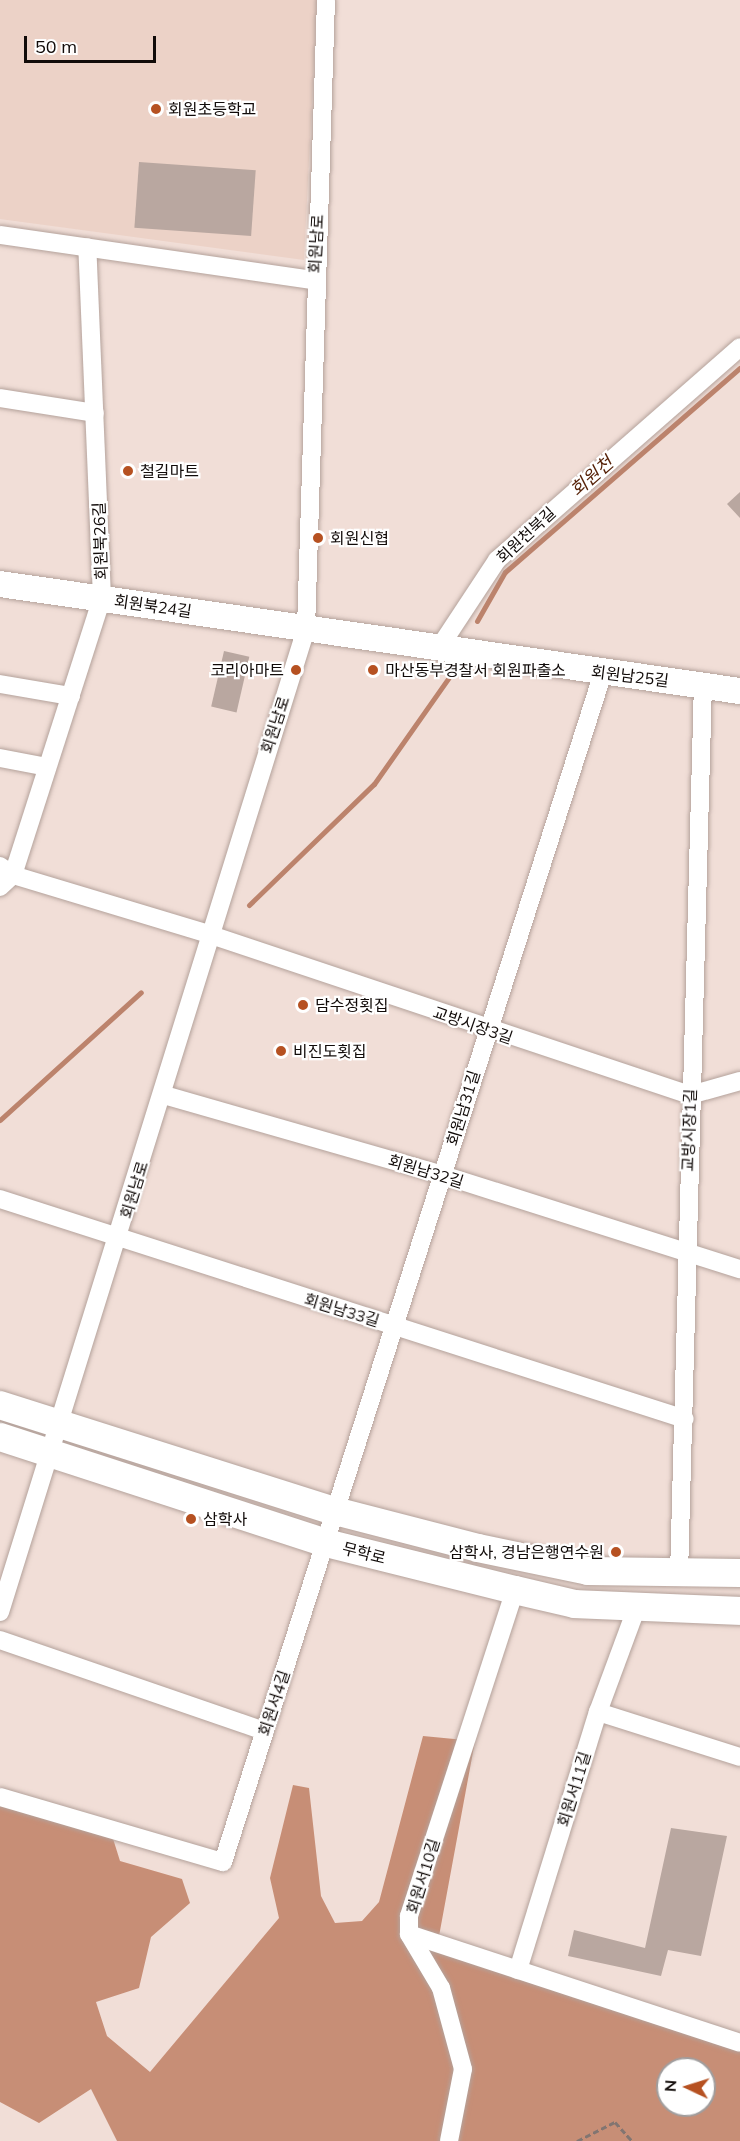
<!DOCTYPE html>
<html>
<head>
<meta charset="utf-8">
<style>
	body { margin:0 }
	#map { position:relative; width:740px; height:2141px; overflow:hidden; background:#f1ded7; font-family:Mulish,"Noto Sans KR",sans-serif }
	div>[style] { position:absolute }
	[style*='--x'] { left:calc(var(--x)*1px); top:calc(var(--y)*1px); width:calc(var(--w)*1px); rotate:calc(var(--a)*1deg) }
	.built>* { inset:0; background:#ecd2c7 }
	.forest>* { inset:0; background:#c78e76 }
	.stream>* { height:5px; margin:-2.5px; padding:0 2.5px; transform-origin:2.5px; border-radius:2.5px; background:#bc836c }
	.building>* { inset:0; background:#b9a7a0; transform-origin:0 0 }
	.path>* { height:3px; margin-top:-1.5px; transform-origin:0; background:repeating-linear-gradient(90deg,#827571 0 6px,transparent 0 9px) }
	.roads { filter:drop-shadow(0 0 2px #b4a29b) drop-shadow(0 0 2px #b4a29b) }
	.minor>* { height:18px; margin:-9px; padding:0 9px; transform-origin:9px; border-radius:9px; background:#fff }
	.secondary>* { height:26px; margin:-13px; padding:0 13px; transform-origin:13px; border-radius:13px; background:#fff }
	.primary>* { height:28px; margin:-14px; padding:0 14px; transform-origin:14px; border-radius:14px; background:#fff }
	.dots>* { width:16px; height:16px; translate:-50% -50%; box-sizing:border-box; border:3px solid #fff; border-radius:50% }
	span { translate:-50% -50%; white-space:nowrap; text-align:center; line-height:1.15; -webkit-text-stroke:4.5px #fff; paint-order:stroke }
	.poi-label { font-size:16px; color:#110b09 }
	.left { translate:0 -50%; text-align:left }
	.right { translate:-100% -50%; text-align:right }
	.street-label { font-size:16px; color:#110b09 }
	.water-label { font-size:18px; color:#541f05; font-style:italic }
	.north { position:absolute; left:656px; top:2057px; width:60px; height:60px; box-sizing:border-box; background:#fff; border:2px solid #a09d9d; border-radius:50%; rotate:274deg; font-size:16px; font-weight:700; line-height:24px; text-align:center; color:#110b09 }
	.north::after { content:''; display:block; margin:auto; width:21px; height:27px; background:#b65121; clip-path:polygon(50% 0,100% 100%,50% 72%,0 100%) }
	.scale { position:absolute; left:24px; top:36px; width:132px; height:27px; box-sizing:border-box; border:3px solid #110b09; border-top:0; padding-left:8px; font-size:18px; line-height:21px; white-space:nowrap; color:#110b09; -webkit-text-stroke:4px #fff; paint-order:stroke }
</style>
</head>
<body>
<div id="map">
	<div class="built">
		<i style="clip-path:polygon(0 0,317px 0,304px 260px,0 219px)"></i>
	</div>
	<div class="forest">
		<i style="clip-path:polygon(evenodd,423px 1736px,475px 1741px,437px 1947px,740px 2049px,740px 2141px,117px 2141px,91px 2089px,39px 2123px,0 2102px,0 1795px,110px 1829px,120px 1861px,182px 1879px,190px 1903px,151px 1937px,139px 1988px,96px 2002px,107px 2036px,150px 2072px,279px 1918px,270px 1878px,293px 1785px,309px 1788px,321px 1896px,335px 1923px,362px 1921px,379px 1902px,423px 1736px,668px 2069px,704px 2069px,704px 2105px,668px 2105px,668px 2069px)"></i>
	</div>
	<div class="stream">
		<i style="--x:477;--y:621;--w:56;--a:-60.3"></i>
		<i style="--x:505;--y:572;--w:311;--a:-41"></i>
		<i style="--x:249;--y:905;--w:174;--a:-44.1"></i>
		<i style="--x:374;--y:784;--w:148;--a:-54.9"></i>
		<i style="--x:0;--y:1120;--w:190;--a:-42.2"></i>
	</div>
	<div class="building">
		<i style="left:139px;top:162px;width:117px;height:66px;rotate:4deg"></i>
		<i style="clip-path:polygon(740px 492px,740px 518px,727px 504px)"></i>
		<i style="left:224px;top:651px;width:26px;height:57px;rotate:13deg"></i>
		<i style="clip-path:polygon(671px 1828px,727px 1836px,701px 1956px,668px 1950px,661px 1976px,568px 1956px,574px 1930px,645px 1948px)"></i>
	</div>
	<div class="path">
		<i style="--x:577;--y:2141;--w:42;--a:-26.6"></i>
		<i style="--x:615;--y:2122;--w:25;--a:48"></i>
	</div>
	<div class="roads">
		<div class="minor">
			<i style="--x:0;--y:235;--w:317;--a:8.2"></i>
			<i style="--x:0;--y:398;--w:96;--a:9"></i>
			<i style="--x:441;--y:645;--w:102;--a:-56.6"></i>
			<i style="--x:497;--y:560;--w:323;--a:-41.2"></i>
			<i style="--x:0;--y:684;--w:72;--a:9.6"></i>
			<i style="--x:0;--y:758;--w:48;--a:10.8"></i>
			<i style="--x:0;--y:866;--w:16;--a:35"></i>
			<i style="--x:13;--y:875;--w:204;--a:16.8"></i>
			<i style="--x:208;--y:934;--w:508;--a:18.47"></i>
			<i style="--x:690;--y:1095;--w:52;--a:-15.6"></i>
			<i style="--x:0;--y:887;--w:18;--a:-43"></i>
			<i style="--x:13;--y:875;--w:291;--a:-72.2"></i>
			<i style="--x:102;--y:598;--w:351;--a:-92.4"></i>
			<i style="--x:164;--y:1095;--w:290;--a:16"></i>
			<i style="--x:443;--y:1175;--w:312;--a:17.6"></i>
			<i style="--x:0;--y:1199;--w:719;--a:17.81"></i>
			<i style="--x:679;--y:1575;--w:890;--a:-88.46"></i>
			<i style="--x:0;--y:1612;--w:1030;--a:-72.71"></i>
			<i style="--x:306;--y:629;--w:629;--a:-88.18"></i>
			<i style="--x:0;--y:1640;--w:280;--a:19"></i>
			<i style="--x:598;--y:1712;--w:149;--a:17.6"></i>
			<i style="--x:0;--y:1797;--w:232;--a:16.3"></i>
			<i style="--x:223;--y:1862;--w:1248;--a:-72.28"></i>
			<i style="--x:409;--y:1934;--w:348;--a:18.2"></i>
			<i style="--x:518;--y:1970;--w:270;--a:-72.8"></i>
			<i style="--x:598;--y:1712;--w:110;--a:-69.7"></i>
			<i style="--x:449;--y:2141;--w:73;--a:-79"></i>
			<i style="--x:463;--y:2069;--w:84;--a:-105.2"></i>
			<i style="--x:441;--y:1988;--w:63;--a:-120.7"></i>
			<i style="--x:409;--y:1934;--w:18;--a:-90"></i>
			<i style="--x:409;--y:1916;--w:343;--a:-72"></i>
		</div>
		<div class="secondary">
			<i style="--x:0;--y:584;--w:748;--a:8.23"></i>
		</div>
		<div class="primary">
			<i style="--x:0;--y:1405;--w:351;--a:17.6"></i>
			<i style="--x:335;--y:1511;--w:148;--a:14.5"></i>
			<i style="--x:478;--y:1548;--w:112;--a:11.8"></i>
			<i style="--x:588;--y:1571;--w:152;--a:0.8"></i>
			<i style="--x:0;--y:1437;--w:343;--a:18"></i>
			<i style="--x:326;--y:1543;--w:195;--a:14"></i>
			<i style="--x:515;--y:1590;--w:62;--a:13.1"></i>
			<i style="--x:575;--y:1604;--w:165;--a:2.4"></i>
		</div>
	</div>
	<div class="dots">
		<i style="left:156px;top:109px;background:#b65121"></i>
		<i style="left:128px;top:471px;background:#b65121"></i>
		<i style="left:318px;top:538px;background:#b65121"></i>
		<i style="left:296px;top:670px;background:#b65121"></i>
		<i style="left:373px;top:670px;background:#b65121"></i>
		<i style="left:303px;top:1005px;background:#b65121"></i>
		<i style="left:281px;top:1051px;background:#b65121"></i>
		<i style="left:191px;top:1519px;background:#b65121"></i>
		<i style="left:616px;top:1552px;background:#b65121"></i>
	</div>
	<div class="poi-label">
		<span class="left" style="left:168px;top:109px">회원초등학교</span>
		<span class="left" style="left:140px;top:471px">철길마트</span>
		<span class="left" style="left:330px;top:538px">회원신협</span>
		<span class="right" style="left:284px;top:670px">코리아마트</span>
		<span class="left" style="left:385px;top:670px">마산동부경찰서 회원파출소</span>
		<span class="left" style="left:315px;top:1005px">담수정횟집</span>
		<span class="left" style="left:293px;top:1051px">비진도횟집</span>
		<span class="left" style="left:203px;top:1519px">삼학사</span>
		<span class="right" style="left:604px;top:1552px">삼학사, 경남은행연수원</span>
	</div>
	<div class="street-label">
		<span style="left:316px;top:244px;rotate:-87deg">회원남로</span>
		<span style="left:526px;top:535px;rotate:-43deg">회원천북길</span>
		<span style="left:100px;top:541px;rotate:-92deg">회원북26길</span>
		<span style="left:153px;top:606px;rotate:8deg">회원북24길</span>
		<span style="left:630px;top:676px;rotate:7deg">회원남25길</span>
		<span style="left:275px;top:725px;rotate:-72deg">회원남로</span>
		<span style="left:473px;top:1025px;rotate:19deg">교방시장3길</span>
		<span style="left:463px;top:1108px;rotate:-73deg">회원남31길</span>
		<span style="left:689px;top:1130px;rotate:-88deg">교방시장1길</span>
		<span style="left:426px;top:1171px;rotate:17deg">회원남32길</span>
		<span style="left:134px;top:1190px;rotate:-73deg">회원남로</span>
		<span style="left:342px;top:1310px;rotate:17deg">회원남33길</span>
		<span style="left:364px;top:1553px;rotate:14deg">무학로</span>
		<span style="left:274px;top:1703px;rotate:-72deg">회원서4길</span>
		<span style="left:574px;top:1789px;rotate:-73deg">회원서11길</span>
		<span style="left:423px;top:1876px;rotate:-73deg">회원서10길</span>
	</div>
	<div class="water-label">
		<span style="left:592px;top:477px;rotate:-41deg">회원천</span>
	</div>
	<div class="north">N</div>
	<div class="scale">50 m</div>
</div>
</body>
</html>
